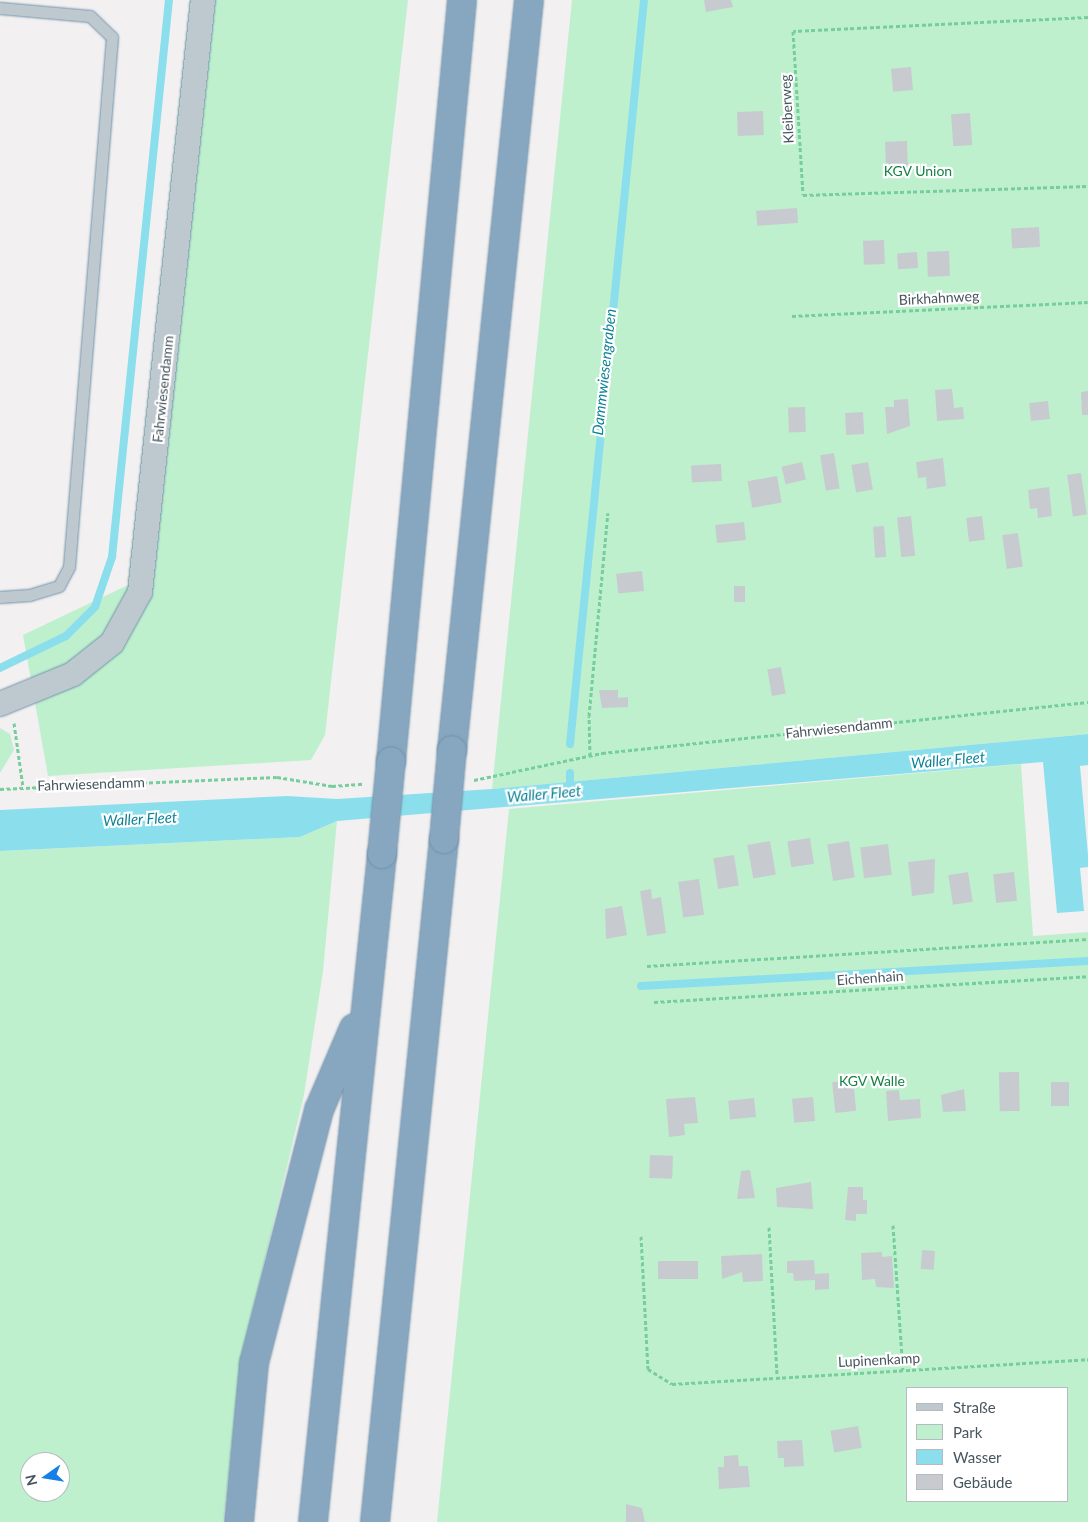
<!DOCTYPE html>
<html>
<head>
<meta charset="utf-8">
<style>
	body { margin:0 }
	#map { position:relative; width:1088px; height:1522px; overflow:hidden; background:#f2f0f0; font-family:Lato,sans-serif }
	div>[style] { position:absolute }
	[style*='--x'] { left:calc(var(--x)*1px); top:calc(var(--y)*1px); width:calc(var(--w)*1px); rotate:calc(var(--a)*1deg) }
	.green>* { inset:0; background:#bef0ce }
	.water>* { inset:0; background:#8bdfed }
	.stream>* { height:8px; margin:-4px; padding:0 4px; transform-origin:4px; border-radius:4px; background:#8bdfed }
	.building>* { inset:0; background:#c7cbcf; transform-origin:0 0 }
	.path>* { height:3px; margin-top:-1.5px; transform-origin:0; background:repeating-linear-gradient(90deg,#76ce9d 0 4px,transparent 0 6.5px) }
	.roads { filter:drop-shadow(0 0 1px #7291ab) drop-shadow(0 0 1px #7291ab) }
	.service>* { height:11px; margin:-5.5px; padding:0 5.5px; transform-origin:5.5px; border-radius:5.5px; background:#bdc8cf }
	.minor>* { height:24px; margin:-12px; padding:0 12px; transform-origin:12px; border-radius:12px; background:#bdc8cf }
	.motorway>* { height:28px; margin:-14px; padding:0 14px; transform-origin:14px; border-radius:14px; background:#87a6bf }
	.bridges { filter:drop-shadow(0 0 1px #7291ab) drop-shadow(0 0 1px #7291ab) }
	.motorway-bridge>* { height:28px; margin:-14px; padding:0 14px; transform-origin:14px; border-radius:14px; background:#87a6bf }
	span { translate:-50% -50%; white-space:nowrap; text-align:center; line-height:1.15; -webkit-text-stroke:4.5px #fff; paint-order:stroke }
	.street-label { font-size:14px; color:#47555e }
	.park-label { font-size:14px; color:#168144 }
	.water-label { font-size:15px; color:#0c8296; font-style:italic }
	.legend { position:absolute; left:906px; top:1387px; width:162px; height:115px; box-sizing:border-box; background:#fff; border:1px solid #b5bbbf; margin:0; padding:6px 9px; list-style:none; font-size:15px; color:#47555e }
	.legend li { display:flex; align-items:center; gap:10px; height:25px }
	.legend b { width:25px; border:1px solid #b5bbbf }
	.north { position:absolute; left:20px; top:1452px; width:50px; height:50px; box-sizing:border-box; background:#fff; border:1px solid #b5bbbf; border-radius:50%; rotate:257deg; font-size:14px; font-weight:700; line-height:20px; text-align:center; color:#47555e }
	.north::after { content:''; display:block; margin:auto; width:18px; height:22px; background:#177fe5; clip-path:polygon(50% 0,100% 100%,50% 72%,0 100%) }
</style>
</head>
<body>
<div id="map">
	<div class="green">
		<i style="clip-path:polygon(190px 0,408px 0,325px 735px,311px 760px,48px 776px,23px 635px,128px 585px)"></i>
		<i style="clip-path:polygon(572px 0,1088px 0,1088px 734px,492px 789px)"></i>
		<i style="clip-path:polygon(0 728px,10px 734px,14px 750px,0 773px)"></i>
		<i style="clip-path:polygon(evenodd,1021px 764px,1033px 936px,1088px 932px,1088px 1522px,437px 1522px,509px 809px,1021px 764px,907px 1388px,1067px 1388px,1067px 1501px,907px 1501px,907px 1388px)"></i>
		<i style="clip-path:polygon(evenodd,337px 821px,323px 971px,304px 1095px,242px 1355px,223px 1522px,0 1522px,0 851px,300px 837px,337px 821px,30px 1462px,60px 1462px,60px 1492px,30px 1492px,30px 1462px)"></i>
	</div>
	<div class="water">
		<i style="clip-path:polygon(1088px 734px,1088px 765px,1080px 766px,1088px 855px,1088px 867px,1080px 868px,1084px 911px,1057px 913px,1043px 762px,337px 821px,300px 837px,0 851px,0 810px,287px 796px,337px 799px,492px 789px)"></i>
	</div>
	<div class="stream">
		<i style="--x:0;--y:668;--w:73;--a:-25.9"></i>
		<i style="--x:66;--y:636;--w:41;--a:-45"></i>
		<i style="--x:95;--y:607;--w:53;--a:-71.2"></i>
		<i style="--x:112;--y:557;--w:560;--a:-84.16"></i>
		<i style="--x:570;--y:744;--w:748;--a:-84.32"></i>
		<i style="--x:570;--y:773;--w:16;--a:90"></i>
		<i style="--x:641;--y:986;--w:448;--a:-3.2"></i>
	</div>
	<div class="building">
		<i style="clip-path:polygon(704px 0,731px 0,733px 7px,706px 12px)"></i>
		<i style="left:911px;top:67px;width:23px;height:20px;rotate:85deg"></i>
		<i style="left:763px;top:111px;width:24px;height:26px;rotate:88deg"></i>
		<i style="left:970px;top:113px;width:32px;height:19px;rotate:86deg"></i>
		<i style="left:907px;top:141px;width:24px;height:22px;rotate:88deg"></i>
		<i style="left:797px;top:208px;width:15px;height:41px;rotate:86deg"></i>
		<i style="left:1039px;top:227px;width:20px;height:28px;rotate:87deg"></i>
		<i style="left:884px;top:240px;width:24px;height:21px;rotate:88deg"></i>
		<i style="left:949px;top:251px;width:25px;height:22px;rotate:88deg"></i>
		<i style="left:917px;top:252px;width:16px;height:20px;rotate:86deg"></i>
		<i style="clip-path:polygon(952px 389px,954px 408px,963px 407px,964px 419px,937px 421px,935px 390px)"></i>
		<i style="clip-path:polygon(1088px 391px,1088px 415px,1082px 415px,1081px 392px)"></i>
		<i style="clip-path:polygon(908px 399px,910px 426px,887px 434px,885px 407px,894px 407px,894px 400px)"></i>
		<i style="left:1048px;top:401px;width:18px;height:19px;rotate:84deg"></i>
		<i style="left:805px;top:407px;width:25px;height:17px;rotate:88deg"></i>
		<i style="left:863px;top:412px;width:22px;height:18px;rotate:87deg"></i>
		<i style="left:834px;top:453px;width:36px;height:14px;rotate:81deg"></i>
		<i style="clip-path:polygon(943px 458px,946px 486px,927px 489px,926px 477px,918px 478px,916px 462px)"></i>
		<i style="left:802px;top:462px;width:18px;height:21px;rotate:77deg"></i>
		<i style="left:868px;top:462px;width:28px;height:17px;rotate:80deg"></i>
		<i style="left:721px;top:464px;width:17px;height:30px;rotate:87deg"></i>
		<i style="left:1081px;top:473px;width:42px;height:14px;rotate:82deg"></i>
		<i style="left:777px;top:476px;width:27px;height:30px;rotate:80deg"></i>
		<i style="clip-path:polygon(1049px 487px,1052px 516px,1038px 518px,1037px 508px,1030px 509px,1028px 490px)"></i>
		<i style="left:911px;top:516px;width:40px;height:14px;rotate:84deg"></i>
		<i style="left:982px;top:516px;width:24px;height:16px;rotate:83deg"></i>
		<i style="left:744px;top:522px;width:18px;height:29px;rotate:84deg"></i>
		<i style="left:884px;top:526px;width:31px;height:11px;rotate:86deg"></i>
		<i style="left:1018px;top:533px;width:34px;height:16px;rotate:82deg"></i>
		<i style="left:642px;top:571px;width:20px;height:26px;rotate:84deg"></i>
		<i style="left:734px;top:586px;width:11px;height:16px"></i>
		<i style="left:781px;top:667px;width:27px;height:14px;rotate:80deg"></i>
		<i style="clip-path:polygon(599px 690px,618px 690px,618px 698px,628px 697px,628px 707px,602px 708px)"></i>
		<i style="left:810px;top:838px;width:26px;height:23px;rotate:81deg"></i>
		<i style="left:770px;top:841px;width:34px;height:23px;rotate:80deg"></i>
		<i style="left:849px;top:841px;width:37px;height:22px;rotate:81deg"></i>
		<i style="left:888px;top:844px;width:31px;height:28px;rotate:83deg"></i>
		<i style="left:734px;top:855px;width:31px;height:21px;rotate:81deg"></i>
		<i style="clip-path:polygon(935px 859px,934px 893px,912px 896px,908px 862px)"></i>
		<i style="left:968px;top:872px;width:30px;height:20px;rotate:81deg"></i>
		<i style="left:1014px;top:872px;width:29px;height:21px;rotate:84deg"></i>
		<i style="left:699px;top:879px;width:36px;height:21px;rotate:82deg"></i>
		<i style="clip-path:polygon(651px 889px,652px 899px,661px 897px,666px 933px,647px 936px,640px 891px)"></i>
		<i style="clip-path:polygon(622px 906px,627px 935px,606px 939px,605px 909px)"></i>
		<i style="left:1019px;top:1072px;width:39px;height:20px;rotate:89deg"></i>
		<i style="left:853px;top:1080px;width:31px;height:21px;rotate:84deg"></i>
		<i style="left:1069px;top:1082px;width:24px;height:18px;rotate:90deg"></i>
		<i style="clip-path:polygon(964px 1089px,966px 1111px,943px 1112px,941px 1095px)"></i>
		<i style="clip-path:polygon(899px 1090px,900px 1100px,920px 1099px,921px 1118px,888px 1121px,886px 1091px)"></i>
		<i style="clip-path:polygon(695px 1097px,698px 1123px,684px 1124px,685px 1135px,669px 1137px,666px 1099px)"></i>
		<i style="left:813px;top:1097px;width:24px;height:21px;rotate:85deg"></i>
		<i style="left:754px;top:1098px;width:19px;height:26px;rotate:84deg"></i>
		<i style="left:650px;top:1155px;width:23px;height:23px;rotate:2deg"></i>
		<i style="clip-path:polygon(750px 1170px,755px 1198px,737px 1199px,741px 1171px)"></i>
		<i style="clip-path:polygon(811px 1182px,813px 1209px,777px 1207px,776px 1188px)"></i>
		<i style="clip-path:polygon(848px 1187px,863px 1187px,863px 1200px,867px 1200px,867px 1214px,856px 1214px,856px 1221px,845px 1220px)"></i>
		<i style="left:922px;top:1250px;width:13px;height:19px;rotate:4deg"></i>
		<i style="clip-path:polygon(882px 1252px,882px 1257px,892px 1256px,894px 1288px,876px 1287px,875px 1279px,862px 1280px,861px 1253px)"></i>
		<i style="clip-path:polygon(762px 1254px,763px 1281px,743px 1282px,742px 1272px,722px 1279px,721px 1256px)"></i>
		<i style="clip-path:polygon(814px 1260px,815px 1274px,829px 1273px,829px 1289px,815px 1290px,815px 1280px,794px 1281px,793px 1273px,787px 1273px,787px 1261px)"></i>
		<i style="left:658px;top:1261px;width:40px;height:18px"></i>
		<i style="left:858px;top:1426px;width:22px;height:28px;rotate:80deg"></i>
		<i style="clip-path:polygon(802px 1440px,804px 1466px,784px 1467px,784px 1458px,778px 1458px,777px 1441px)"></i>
		<i style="clip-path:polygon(738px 1455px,739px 1466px,748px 1466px,750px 1487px,719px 1489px,718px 1467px,724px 1467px,724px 1456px)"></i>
		<i style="clip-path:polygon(626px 1504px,642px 1508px,645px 1522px,626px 1522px)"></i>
	</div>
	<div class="path">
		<i style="--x:1088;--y:17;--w:295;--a:177.3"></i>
		<i style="--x:793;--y:31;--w:164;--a:86.5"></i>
		<i style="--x:803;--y:195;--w:285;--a:-1.8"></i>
		<i style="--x:792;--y:316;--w:296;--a:-2.7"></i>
		<i style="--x:14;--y:723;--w:65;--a:82"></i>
		<i style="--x:590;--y:756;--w:40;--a:-91.4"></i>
		<i style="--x:589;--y:716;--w:204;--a:-84.7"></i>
		<i style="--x:474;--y:780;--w:131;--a:-11.9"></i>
		<i style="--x:602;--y:753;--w:489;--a:-6"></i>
		<i style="--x:0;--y:789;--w:277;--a:-2.5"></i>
		<i style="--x:277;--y:777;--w:56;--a:9.3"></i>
		<i style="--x:332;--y:786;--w:31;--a:-4"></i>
		<i style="--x:647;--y:966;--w:442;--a:-3.5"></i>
		<i style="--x:654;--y:1002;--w:435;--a:-3.4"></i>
		<i style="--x:893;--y:1225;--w:145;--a:86.1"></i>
		<i style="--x:769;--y:1227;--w:150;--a:86.9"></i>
		<i style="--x:641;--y:1236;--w:133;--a:87"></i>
		<i style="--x:648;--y:1369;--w:28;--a:32"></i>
		<i style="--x:672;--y:1384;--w:417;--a:-3.4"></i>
	</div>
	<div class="roads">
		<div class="service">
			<i style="--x:0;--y:8;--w:90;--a:5.1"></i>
			<i style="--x:90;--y:16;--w:30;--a:44"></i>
			<i style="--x:112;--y:37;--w:532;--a:94.64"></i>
			<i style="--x:69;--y:567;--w:21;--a:118"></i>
			<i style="--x:59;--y:586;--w:31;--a:163"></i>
			<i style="--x:29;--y:595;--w:29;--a:176"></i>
		</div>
		<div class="minor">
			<i style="--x:0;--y:704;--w:79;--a:-22.3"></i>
			<i style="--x:73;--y:674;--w:50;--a:-38.5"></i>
			<i style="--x:112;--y:643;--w:58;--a:-61.2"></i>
			<i style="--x:140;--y:592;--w:595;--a:-83.93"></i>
		</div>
		<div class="motorway">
			<i style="--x:452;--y:750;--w:754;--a:-84.14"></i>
			<i style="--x:391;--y:761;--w:764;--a:-84.67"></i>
			<i style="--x:239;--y:1522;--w:160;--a:-84.6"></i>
			<i style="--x:254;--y:1363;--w:261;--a:-75.6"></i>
			<i style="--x:319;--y:1110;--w:89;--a:-66.9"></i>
			<i style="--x:313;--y:1522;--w:672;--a:-84.1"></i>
			<i style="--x:375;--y:1522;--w:686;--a:-84.23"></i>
		</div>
	</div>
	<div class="bridges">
		<div class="motorway-bridge">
			<i style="--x:444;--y:839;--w:89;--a:-84.9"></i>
			<i style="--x:382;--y:854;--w:93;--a:-84.5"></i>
		</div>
	</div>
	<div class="street-label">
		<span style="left:787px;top:109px;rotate:-93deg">Kleiberweg</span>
		<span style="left:939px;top:298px;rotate:-3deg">Birkhahnweg</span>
		<span style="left:163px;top:389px;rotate:-84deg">Fahrwiesendamm</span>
		<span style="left:839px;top:728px;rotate:-6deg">Fahrwiesendamm</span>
		<span style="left:91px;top:784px;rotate:-2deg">Fahrwiesendamm</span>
		<span style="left:870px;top:978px;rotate:-4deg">Eichenhain</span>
		<span style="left:879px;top:1360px;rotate:-3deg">Lupinenkamp</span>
	</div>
	<div class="park-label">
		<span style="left:918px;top:171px">KGV Union</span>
		<span style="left:872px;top:1081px">KGV Walle</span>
	</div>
	<div class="water-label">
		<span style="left:604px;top:372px;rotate:-84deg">Dammwiesengraben</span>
		<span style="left:948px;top:760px;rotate:-5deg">Waller Fleet</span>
		<span style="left:544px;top:794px;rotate:-5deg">Waller Fleet</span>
		<span style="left:140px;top:819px;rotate:-3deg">Waller Fleet</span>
	</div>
	<ul class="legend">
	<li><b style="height:6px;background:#bdc8cf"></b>Straße</li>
	<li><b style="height:14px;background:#bef0ce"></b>Park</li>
	<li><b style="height:14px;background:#8bdfed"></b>Wasser</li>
	<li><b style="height:14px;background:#c7cbcf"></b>Gebäude</li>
	</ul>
	<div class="north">N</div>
</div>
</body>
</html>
